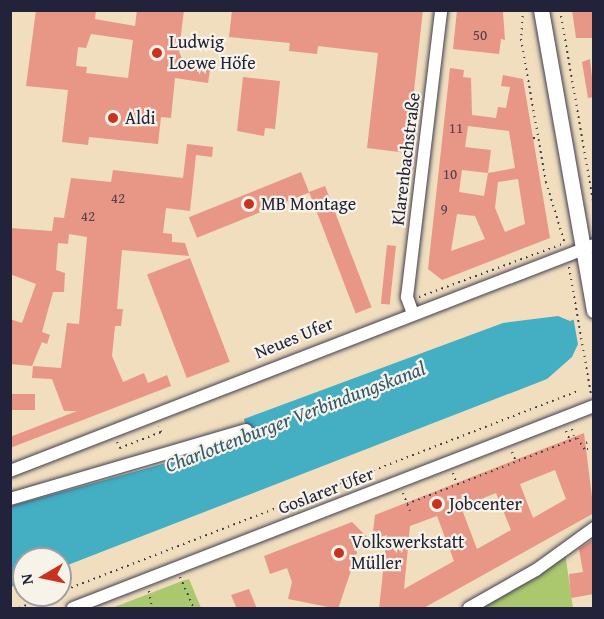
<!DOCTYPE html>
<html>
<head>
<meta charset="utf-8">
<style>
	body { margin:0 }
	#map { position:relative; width:604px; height:619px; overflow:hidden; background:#f0debf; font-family:"Gentium Book Plus",serif }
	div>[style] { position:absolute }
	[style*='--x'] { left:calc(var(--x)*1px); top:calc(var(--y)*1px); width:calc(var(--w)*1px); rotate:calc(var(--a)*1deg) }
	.green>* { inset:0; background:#abc86f }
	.water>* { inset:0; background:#44aec3 }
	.pier>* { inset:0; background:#f0debf }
	.building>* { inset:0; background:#e89685; transform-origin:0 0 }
	.path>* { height:2px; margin-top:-1px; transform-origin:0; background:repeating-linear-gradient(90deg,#413e4f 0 1.5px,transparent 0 6px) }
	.roads { filter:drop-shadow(0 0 2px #413e4f) drop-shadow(0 0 2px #413e4f) }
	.minor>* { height:12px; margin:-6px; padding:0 6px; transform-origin:6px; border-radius:6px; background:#fff }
	.major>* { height:15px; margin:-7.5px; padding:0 7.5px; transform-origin:7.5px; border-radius:7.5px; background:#fff }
	.dots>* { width:16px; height:16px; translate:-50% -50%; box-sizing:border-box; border:3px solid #f7f3e8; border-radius:50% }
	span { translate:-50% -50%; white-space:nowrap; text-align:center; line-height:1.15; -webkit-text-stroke:4.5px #f7f3e8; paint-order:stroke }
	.number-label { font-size:15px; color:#543f4e }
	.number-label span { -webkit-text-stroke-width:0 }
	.poi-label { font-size:18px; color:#22223b }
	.left { translate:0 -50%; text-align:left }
	.street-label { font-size:18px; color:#22223b }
	.water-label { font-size:20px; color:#305a71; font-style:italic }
	.frame { position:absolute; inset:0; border:12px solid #22223b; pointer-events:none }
	.north { position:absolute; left:12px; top:547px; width:60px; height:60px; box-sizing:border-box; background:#f7f3e8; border:2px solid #a29fa3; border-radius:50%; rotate:261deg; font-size:16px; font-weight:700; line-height:24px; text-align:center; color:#22223b }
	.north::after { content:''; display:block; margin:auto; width:21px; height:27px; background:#c8321e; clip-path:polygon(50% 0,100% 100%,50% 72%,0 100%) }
</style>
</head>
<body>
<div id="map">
	<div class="green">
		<i style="clip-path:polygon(565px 553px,573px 608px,484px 608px,492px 598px)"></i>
		<i style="clip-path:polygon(189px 579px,201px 608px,112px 608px,182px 581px)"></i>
	</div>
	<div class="water">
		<i style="clip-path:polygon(593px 312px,572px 357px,547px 379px,60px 568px,60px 559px,24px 559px,24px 582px,11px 587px,11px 506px,249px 440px,244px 419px,503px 323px,558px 316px,570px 321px)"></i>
	</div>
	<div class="pier">
		<i style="clip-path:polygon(594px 309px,594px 340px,579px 350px,573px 316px)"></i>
	</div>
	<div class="building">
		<i style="clip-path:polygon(evenodd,36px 10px,96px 10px,95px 19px,135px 26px,137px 10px,184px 10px,179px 51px,182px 59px,211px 63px,208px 83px,175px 78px,171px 118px,161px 117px,158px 144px,89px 137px,88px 145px,62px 142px,68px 90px,26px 86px,36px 10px,91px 34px,133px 40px,128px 78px,86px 73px,87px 67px,76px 66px,78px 47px,86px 48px,91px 34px)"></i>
		<i style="clip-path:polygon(232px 10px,423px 10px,407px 153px,367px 148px,378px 53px,318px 46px,317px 54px,289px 51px,290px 43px,229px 37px)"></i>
		<i style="clip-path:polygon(457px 10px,503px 12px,505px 40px,501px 39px,499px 54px,453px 49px)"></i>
		<i style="clip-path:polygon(572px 10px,594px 10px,594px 38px,576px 38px)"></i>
		<i style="clip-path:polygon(590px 59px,594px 97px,588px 98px,582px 62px)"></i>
		<i style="clip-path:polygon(evenodd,450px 68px,464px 70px,463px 77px,471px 78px,472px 115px,496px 118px,498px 107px,506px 108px,510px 87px,501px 86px,503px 75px,523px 79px,550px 238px,442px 280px,428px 269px,450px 68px,468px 126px,509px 131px,515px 168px,488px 173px,491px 150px,465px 147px,468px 126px,450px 68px,462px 170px,488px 173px,484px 196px,459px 192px,462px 170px,450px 68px,518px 179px,525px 224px,505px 232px,495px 208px,498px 182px,518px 179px,450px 68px,457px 214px,475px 216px,485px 239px,451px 251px,457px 214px)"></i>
		<i style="clip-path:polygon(243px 77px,280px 81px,275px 129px,265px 128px,264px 136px,237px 131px)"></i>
		<i style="clip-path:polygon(187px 144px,213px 147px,212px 157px,196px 155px,190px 211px,166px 208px,163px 233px,172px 234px,172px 242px,185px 243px,189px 256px,122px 250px,117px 309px,123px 309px,121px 326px,115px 326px,112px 356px,123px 382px,144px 373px,148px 383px,167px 375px,171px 386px,10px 448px,10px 437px,77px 411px,64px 411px,52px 379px,32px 378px,33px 366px,61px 368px,67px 323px,79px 324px,87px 237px,69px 234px,68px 244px,58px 243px,56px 270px,65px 273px,64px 292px,53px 292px,42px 332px,50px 335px,47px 344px,42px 342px,32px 366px,10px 364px,10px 319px,22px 323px,36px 284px,10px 274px,10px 228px,52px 231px,54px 217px,64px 218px,71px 178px,111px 182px,113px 170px,183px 178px)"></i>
		<i style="left:301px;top:172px;width:22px;height:121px;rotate:68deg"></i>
		<i style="left:325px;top:186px;width:130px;height:17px;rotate:69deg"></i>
		<i style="left:387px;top:245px;width:9px;height:59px;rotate:6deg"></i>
		<i style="left:190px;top:258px;width:111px;height:46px;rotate:69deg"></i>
		<i style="left:10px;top:394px;width:25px;height:16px"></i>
		<i style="clip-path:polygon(evenodd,584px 433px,594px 513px,422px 609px,379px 609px,387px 535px,372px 540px,375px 515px,584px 433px,555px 470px,566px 499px,533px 518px,520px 484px,555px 470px,584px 433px,496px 493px,511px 530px,477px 549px,461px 507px,496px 493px,584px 433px,437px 516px,454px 561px,404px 589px,410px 526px,437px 516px)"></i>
		<i style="clip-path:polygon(352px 522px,370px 540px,360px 544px,338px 609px,288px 599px,292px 582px,287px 568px,270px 574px,264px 556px)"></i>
		<i style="clip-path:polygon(594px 539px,594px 594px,571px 598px,569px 574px,583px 572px,579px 549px)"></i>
		<i style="clip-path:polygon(249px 589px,257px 609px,237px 609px,231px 595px)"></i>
	</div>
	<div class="path">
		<i style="--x:523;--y:10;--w:29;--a:94"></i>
		<i style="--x:521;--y:39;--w:145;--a:80.1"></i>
		<i style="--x:546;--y:182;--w:65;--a:73"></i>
		<i style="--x:560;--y:10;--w:200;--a:80.2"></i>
		<i style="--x:533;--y:138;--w:2;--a:0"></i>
		<i style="--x:592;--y:171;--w:2;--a:0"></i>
		<i style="--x:569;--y:267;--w:129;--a:80.2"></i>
		<i style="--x:419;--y:297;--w:156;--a:-20.3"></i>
		<i style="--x:572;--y:429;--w:7;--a:74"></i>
		<i style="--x:566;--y:431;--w:8;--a:67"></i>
		<i style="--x:117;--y:442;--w:7;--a:63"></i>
		<i style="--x:120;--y:448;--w:44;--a:-21.3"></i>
		<i style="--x:161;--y:432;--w:6;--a:-108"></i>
		<i style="--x:586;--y:443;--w:4;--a:-27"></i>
		<i style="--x:587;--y:449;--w:4;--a:0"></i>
		<i style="--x:512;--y:452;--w:8;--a:67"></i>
		<i style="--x:453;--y:473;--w:9;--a:72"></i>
		<i style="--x:403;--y:493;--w:19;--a:69"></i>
		<i style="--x:407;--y:504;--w:182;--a:-21.2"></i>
		<i style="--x:577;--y:438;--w:14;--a:56"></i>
		<i style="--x:180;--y:577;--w:34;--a:66"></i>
		<i style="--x:149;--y:591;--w:17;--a:80"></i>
		<i style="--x:60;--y:592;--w:556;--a:-21.21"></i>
		<i style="--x:19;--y:608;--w:36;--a:-21"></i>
	</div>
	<div class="roads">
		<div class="minor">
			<i style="--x:412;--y:311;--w:15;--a:-110"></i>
			<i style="--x:407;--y:297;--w:289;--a:-83.2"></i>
			<i style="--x:10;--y:471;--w:626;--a:-21.16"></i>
			<i style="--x:10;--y:499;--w:246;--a:-16.3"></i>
			<i style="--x:73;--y:608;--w:559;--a:-21.19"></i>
			<i style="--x:469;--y:608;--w:77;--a:-29.6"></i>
			<i style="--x:536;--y:570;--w:72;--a:-35.9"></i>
		</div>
		<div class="major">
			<i style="--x:541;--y:10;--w:305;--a:80"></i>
		</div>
	</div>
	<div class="dots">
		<i style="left:157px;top:53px;background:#c8321e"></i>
		<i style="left:113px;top:118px;background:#c8321e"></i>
		<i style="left:249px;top:204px;background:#c8321e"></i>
		<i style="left:437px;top:504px;background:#c8321e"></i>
		<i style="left:339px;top:553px;background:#c8321e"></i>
	</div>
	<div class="number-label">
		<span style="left:480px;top:35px">50</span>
		<span style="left:456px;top:128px">11</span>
		<span style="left:450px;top:174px">10</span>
		<span style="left:118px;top:198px">42</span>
		<span style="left:444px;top:209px">9</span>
		<span style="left:88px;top:216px">42</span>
	</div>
	<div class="poi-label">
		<span class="left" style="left:169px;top:53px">Ludwig<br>Loewe Höfe</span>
		<span class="left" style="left:125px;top:118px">Aldi</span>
		<span class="left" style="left:261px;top:204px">MB Montage</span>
		<span class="left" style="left:449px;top:504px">Jobcenter</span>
		<span class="left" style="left:351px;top:553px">Volkswerkstatt<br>Müller</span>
	</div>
	<div class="street-label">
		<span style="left:406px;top:159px;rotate:-83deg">Klarenbachstraße</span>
		<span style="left:294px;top:338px;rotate:-22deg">Neues Ufer</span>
		<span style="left:326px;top:491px;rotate:-21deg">Goslarer Ufer</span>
	</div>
	<div class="water-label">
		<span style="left:295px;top:416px;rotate:-21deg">Charlottenburger Verbindungskanal</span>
	</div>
	<div class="frame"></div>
	<div class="north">N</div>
</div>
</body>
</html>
